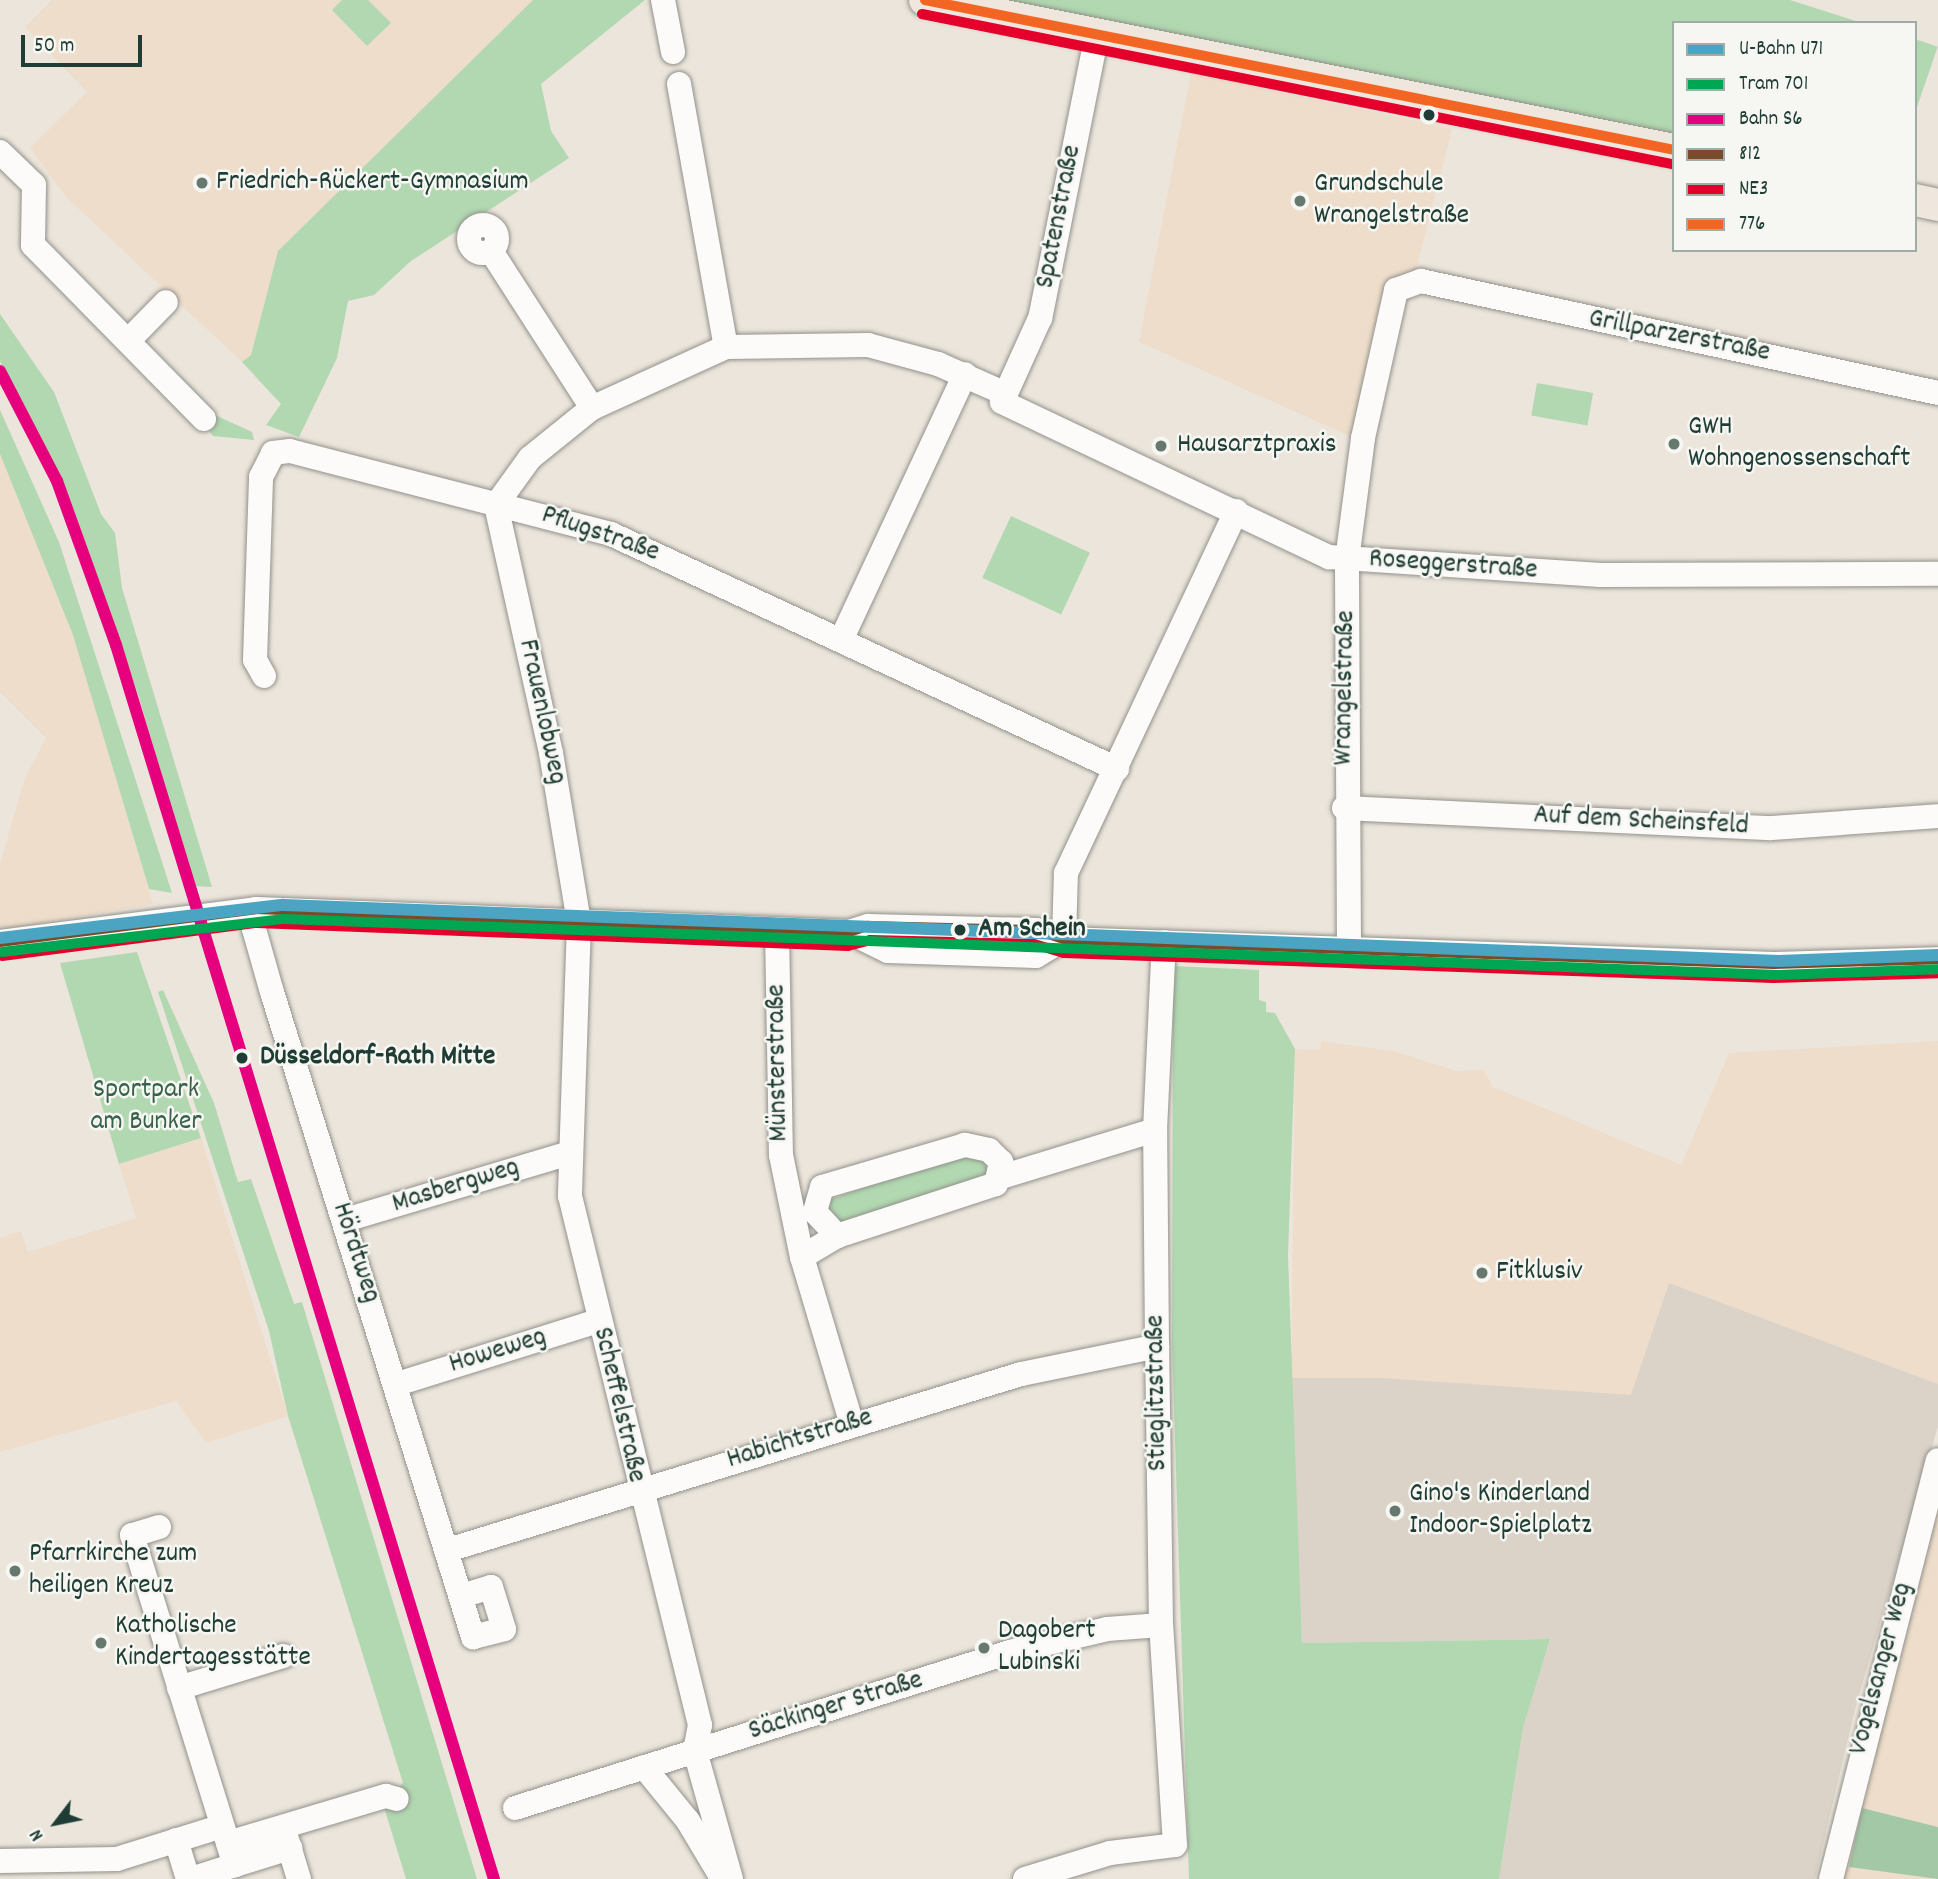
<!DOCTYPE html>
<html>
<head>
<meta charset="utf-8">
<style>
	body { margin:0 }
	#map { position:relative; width:1938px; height:1879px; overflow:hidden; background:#ece5db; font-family:Dekko,sans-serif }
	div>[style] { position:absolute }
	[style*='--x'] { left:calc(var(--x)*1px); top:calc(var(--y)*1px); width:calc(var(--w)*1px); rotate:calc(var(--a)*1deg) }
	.built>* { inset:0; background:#eeddca }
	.industrial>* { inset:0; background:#dbd2c8 }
	.green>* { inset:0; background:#b1d8b0; transform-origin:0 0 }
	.forest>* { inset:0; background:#a3c8a5 }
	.roads { filter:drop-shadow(0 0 2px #91928c) drop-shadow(0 0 2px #91928c) }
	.minor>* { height:24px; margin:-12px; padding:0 12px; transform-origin:12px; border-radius:12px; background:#fcfbfa }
	.minor>.ring { margin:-12px; padding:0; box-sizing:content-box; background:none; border:24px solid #fcfbfa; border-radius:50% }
	.major>* { height:32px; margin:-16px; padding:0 16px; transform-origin:16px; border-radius:16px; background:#efe6de }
	.bus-1>* { height:10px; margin:-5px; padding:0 5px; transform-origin:5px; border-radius:5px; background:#7a4b2a }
	.bus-2>* { height:10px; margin:-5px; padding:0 5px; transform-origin:5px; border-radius:5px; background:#e4002b }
	.bus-3>* { height:10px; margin:-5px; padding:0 5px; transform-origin:5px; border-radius:5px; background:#f26522 }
	.rail-1>* { height:12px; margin:-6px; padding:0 6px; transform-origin:6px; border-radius:6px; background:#e6007e }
	.tram-1>* { height:10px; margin:-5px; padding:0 5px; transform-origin:5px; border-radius:5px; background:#00a651 }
	.metro-1>* { height:12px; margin:-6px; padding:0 6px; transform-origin:6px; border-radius:6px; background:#4aa4c2 }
	.dots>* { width:19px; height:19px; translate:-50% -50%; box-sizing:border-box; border:4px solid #f6f6f2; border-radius:50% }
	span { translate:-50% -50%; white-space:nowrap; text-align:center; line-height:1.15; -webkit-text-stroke:5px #f6f6f2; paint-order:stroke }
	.poi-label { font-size:28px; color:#1f3d34 }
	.left { translate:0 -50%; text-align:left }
	.street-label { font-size:28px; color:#1f3d34 }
	.stop-label { font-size:28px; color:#1f3d34; font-weight:700 }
	.park-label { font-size:28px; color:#37614a }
	.legend { position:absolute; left:1672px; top:21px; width:245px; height:231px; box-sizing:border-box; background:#f6f6f2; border:2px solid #a0aca6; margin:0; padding:9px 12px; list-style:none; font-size:21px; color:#1f3d34 }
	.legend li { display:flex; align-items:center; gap:14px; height:35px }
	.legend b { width:35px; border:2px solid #a0aca6 }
	.north { position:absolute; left:21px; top:1788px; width:70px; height:70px; -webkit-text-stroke:5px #f6f6f2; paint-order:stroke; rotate:238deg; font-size:19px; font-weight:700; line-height:28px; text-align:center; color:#1f3d34 }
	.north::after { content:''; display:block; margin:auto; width:24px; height:32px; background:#1f3d34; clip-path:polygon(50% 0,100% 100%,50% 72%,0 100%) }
	.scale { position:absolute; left:21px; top:35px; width:121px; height:32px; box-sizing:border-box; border:4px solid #1f3d34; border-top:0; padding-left:9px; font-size:21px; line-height:24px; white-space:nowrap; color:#1f3d34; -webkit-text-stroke:5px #f6f6f2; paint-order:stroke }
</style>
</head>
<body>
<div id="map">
	<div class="built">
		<i style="clip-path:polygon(52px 0,533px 0,278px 251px,251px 355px,242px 362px,66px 197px,30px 148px,87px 92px,25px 27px)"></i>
		<i style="clip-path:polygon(1191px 73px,1452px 129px,1415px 274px,1385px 285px,1352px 437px,1139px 342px)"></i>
		<i style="clip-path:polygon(0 454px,73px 635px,153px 904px,0 930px,0 864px,24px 780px,46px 738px,0 692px)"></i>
		<i style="clip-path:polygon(1321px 1041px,1397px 1052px,1456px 1071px,1484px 1070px,1493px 1087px,1681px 1165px,1729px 1053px,1938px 1041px,1938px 1384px,1669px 1284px,1631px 1396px,1382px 1378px,1291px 1378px,1295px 1049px,1320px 1050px)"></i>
		<i style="clip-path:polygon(201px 1138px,288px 1416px,206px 1443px,176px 1401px,0 1452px,0 1238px,21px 1231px,28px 1252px,136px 1218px,119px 1164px)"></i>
		<i style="clip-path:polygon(1938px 1496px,1938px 1879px,1840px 1879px)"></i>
	</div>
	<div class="industrial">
		<i style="clip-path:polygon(1669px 1283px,1938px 1384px,1938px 1426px,1855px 1709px,1815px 1879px,1499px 1879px,1523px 1728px,1550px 1639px,1302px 1643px,1291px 1378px,1382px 1378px,1631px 1395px)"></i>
	</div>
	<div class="green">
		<i style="clip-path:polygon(342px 0,368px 0,391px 23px,367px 46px,332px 10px)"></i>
		<i style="clip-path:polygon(533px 0,645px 0,541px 84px,551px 131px,569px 158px,411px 261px,374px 295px,348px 301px,337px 358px,299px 437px,266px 425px,281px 404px,242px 362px,251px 355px,278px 251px)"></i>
		<i style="clip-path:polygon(1006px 0,1790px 0,1862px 23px,1674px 23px,1674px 139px)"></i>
		<i style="left:1915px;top:39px;width:24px;height:149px;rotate:19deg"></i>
		<i style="clip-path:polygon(0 314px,54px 392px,101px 514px,115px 533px,122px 588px,212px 887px,194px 886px,139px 697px,75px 514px,0 361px)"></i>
		<i style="left:1537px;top:383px;width:57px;height:33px;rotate:10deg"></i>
		<i style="clip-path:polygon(0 410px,59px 542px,172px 893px,149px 889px,73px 635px,0 454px)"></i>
		<i style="clip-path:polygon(215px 415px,252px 432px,254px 440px,213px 436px,205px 426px)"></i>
		<i style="left:1011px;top:516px;width:87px;height:68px;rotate:25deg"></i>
		<i style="clip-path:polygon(137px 952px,201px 1138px,119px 1164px,60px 963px)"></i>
		<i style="clip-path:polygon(1173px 966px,1259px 970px,1259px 1000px,1266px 1002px,1266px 1012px,1275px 1013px,1295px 1049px,1288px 1256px,1302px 1643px,1550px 1639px,1523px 1728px,1499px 1879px,1189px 1879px,1172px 1345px)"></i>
		<i style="clip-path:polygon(163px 990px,214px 1103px,238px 1182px,251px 1179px,294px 1304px,302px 1302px,477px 1879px,406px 1879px,383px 1804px,403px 1783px,288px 1416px,269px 1331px,158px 992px)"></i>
		<i style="clip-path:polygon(984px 1155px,994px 1173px,838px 1227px,821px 1203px,951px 1156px)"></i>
	</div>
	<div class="forest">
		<i style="clip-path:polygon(1862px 1808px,1938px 1827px,1938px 1879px,1849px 1867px)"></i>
	</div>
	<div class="roads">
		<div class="minor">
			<i style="--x:663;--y:0;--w:53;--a:79.1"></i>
			<i style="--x:1097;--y:34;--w:290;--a:101.3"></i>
			<i style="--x:1040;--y:318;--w:92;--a:114.3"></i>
			<i style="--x:1002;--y:402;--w:362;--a:25.4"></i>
			<i style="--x:1329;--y:557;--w:272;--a:3.8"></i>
			<i style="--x:1600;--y:575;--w:338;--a:-0.2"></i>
			<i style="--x:679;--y:84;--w:267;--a:79.9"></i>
			<i style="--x:0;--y:152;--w:47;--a:44.1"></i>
			<i style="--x:34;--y:185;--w:60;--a:91"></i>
			<i style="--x:33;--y:245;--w:244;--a:45.5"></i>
			<i class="ring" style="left:469px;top:225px;width:4px;height:4px"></i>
			<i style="--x:491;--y:251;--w:187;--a:57.2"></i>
			<i style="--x:128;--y:341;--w:54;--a:-45.7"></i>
			<i style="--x:496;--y:505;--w:254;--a:77.5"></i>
			<i style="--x:551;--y:753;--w:171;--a:80.6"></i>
			<i style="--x:579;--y:922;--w:274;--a:91.9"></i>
			<i style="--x:570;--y:1196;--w:545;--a:76.19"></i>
			<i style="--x:700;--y:1725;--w:26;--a:101"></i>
			<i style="--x:695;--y:1751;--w:133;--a:74.3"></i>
			<i style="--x:496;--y:505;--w:58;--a:-54.1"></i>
			<i style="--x:530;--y:458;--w:80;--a:-38.9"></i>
			<i style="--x:592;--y:408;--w:147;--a:-24.5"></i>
			<i style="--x:726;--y:347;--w:142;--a:-0.8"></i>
			<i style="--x:868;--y:345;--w:73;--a:15.2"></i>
			<i style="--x:938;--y:364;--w:74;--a:23.8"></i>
			<i style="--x:842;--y:638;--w:291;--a:-65"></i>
			<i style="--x:264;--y:676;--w:18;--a:-119"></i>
			<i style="--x:255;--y:660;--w:183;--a:-88.1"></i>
			<i style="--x:261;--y:477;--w:27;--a:-63"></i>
			<i style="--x:273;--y:453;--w:17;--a:-7"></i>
			<i style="--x:290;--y:451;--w:332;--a:14.5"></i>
			<i style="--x:611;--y:534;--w:558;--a:24.91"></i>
			<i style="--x:1344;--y:808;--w:428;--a:2.7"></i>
			<i style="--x:1772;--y:828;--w:166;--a:-4.1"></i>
			<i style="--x:256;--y:909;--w:20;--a:96"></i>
			<i style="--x:254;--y:929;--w:66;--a:74.1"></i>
			<i style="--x:272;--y:992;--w:676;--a:72.69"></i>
			<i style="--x:473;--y:1637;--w:32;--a:-14"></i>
			<i style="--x:504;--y:1629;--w:44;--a:-107.2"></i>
			<i style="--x:491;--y:1587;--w:31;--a:163"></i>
			<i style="--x:777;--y:929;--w:226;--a:89"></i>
			<i style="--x:781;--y:1155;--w:104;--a:78.4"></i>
			<i style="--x:802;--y:1257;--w:175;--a:73.4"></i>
			<i style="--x:849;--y:932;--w:43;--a:26"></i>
			<i style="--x:888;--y:951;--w:148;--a:1.9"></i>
			<i style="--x:1036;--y:956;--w:33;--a:-31"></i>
			<i style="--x:1064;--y:939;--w:66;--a:-88.3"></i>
			<i style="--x:1066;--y:873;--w:400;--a:-64.8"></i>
			<i style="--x:0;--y:942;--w:258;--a:-7.3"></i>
			<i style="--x:256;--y:909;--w:593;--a:2.22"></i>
			<i style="--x:849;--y:932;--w:20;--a:-18"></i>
			<i style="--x:868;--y:926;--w:168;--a:1.4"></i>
			<i style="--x:1036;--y:930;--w:29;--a:18"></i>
			<i style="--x:1064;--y:939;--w:710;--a:2.02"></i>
			<i style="--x:1774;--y:964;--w:164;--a:-1.7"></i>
			<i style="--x:1349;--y:949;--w:389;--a:-90.3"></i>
			<i style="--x:1347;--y:560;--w:123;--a:-82.5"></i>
			<i style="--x:1363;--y:438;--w:152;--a:-77.4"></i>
			<i style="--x:1396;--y:290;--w:27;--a:-20"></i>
			<i style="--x:1421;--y:281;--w:529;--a:12.22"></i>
			<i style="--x:1001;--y:1177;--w:161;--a:-17"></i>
			<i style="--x:345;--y:1220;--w:232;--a:-16.6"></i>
			<i style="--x:802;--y:1257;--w:41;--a:-31"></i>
			<i style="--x:837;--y:1236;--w:167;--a:-18.1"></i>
			<i style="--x:996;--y:1184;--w:23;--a:-77"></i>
			<i style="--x:1001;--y:1162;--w:17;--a:-135"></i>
			<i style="--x:989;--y:1150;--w:25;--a:-168"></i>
			<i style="--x:965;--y:1145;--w:149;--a:163.6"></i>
			<i style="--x:822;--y:1187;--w:26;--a:106"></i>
			<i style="--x:815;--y:1212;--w:33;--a:47"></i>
			<i style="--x:397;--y:1384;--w:211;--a:-17.4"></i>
			<i style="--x:159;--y:1527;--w:28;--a:163"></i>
			<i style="--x:132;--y:1535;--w:346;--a:72.7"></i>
			<i style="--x:235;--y:1865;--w:46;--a:162.3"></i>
			<i style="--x:448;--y:1550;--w:599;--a:-17.07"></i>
			<i style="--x:1021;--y:1374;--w:139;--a:-11.6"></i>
			<i style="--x:179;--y:1688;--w:109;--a:-17.1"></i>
			<i style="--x:644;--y:1767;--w:70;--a:50.8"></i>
			<i style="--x:688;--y:1821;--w:66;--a:59.2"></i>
			<i style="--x:515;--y:1808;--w:519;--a:-17.49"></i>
			<i style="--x:1010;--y:1652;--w:100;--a:-13.3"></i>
			<i style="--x:1107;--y:1629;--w:54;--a:-4.2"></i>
			<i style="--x:285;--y:1833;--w:48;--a:73.1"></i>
			<i style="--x:176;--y:1840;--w:41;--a:72.9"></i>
			<i style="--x:228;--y:1843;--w:165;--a:-16.6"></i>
			<i style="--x:386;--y:1796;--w:11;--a:15"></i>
			<i style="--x:0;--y:1861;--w:117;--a:-1"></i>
			<i style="--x:117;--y:1859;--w:110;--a:-17.4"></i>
			<i style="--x:235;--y:1865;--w:58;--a:-17.2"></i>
			<i style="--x:1025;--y:1879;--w:89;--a:-17"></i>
			<i style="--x:1110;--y:1853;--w:65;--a:-7"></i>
			<i style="--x:1175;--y:1845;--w:220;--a:-93.6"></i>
			<i style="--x:1161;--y:1625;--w:279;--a:-90.8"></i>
			<i style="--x:1157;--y:1346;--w:216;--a:-90.5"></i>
			<i style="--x:1155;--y:1130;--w:188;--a:-87.3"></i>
			<i style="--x:1831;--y:1879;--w:432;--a:-75.7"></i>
		</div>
		<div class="major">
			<i style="--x:925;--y:0;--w:764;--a:11.32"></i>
			<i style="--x:1915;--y:200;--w:24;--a:12"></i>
		</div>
	</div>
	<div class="bus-1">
		<i style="--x:0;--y:942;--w:258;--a:-7.3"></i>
		<i style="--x:256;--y:909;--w:593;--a:2.22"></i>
		<i style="--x:849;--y:932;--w:20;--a:-18"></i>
		<i style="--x:868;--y:926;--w:168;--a:1.4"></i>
		<i style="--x:1036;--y:930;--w:29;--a:18"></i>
		<i style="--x:1064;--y:939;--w:710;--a:2.02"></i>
		<i style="--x:1774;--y:964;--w:164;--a:-1.7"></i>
	</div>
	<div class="bus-2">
		<i style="--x:922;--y:14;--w:764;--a:11.32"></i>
		<i style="--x:2;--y:956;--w:257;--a:-7.4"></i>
		<i style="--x:257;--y:923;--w:591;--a:2.23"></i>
		<i style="--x:848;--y:946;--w:23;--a:-15"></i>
		<i style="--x:870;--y:940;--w:164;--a:1.4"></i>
		<i style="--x:1034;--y:944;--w:31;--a:17"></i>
		<i style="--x:1064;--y:953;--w:710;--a:2.02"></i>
		<i style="--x:1774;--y:978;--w:164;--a:-1.7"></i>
	</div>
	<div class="bus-3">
		<i style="--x:925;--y:0;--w:764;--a:11.32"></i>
	</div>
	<div class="rail-1">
		<i style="--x:0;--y:371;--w:124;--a:62.6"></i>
		<i style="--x:57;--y:481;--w:174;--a:70.2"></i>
		<i style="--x:116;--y:645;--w:1291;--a:72.97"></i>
	</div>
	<div class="tram-1">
		<i style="--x:2;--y:952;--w:284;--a:-6.7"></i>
		<i style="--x:284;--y:919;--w:1495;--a:2.15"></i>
		<i style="--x:1778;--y:975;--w:160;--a:-2.1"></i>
	</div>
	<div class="metro-1">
		<i style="--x:0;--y:938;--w:285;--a:-6.7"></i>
		<i style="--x:283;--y:905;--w:1497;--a:2.14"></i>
		<i style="--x:1779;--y:961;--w:159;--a:-2.2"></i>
	</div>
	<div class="dots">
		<i style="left:1429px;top:115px;background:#1f3d34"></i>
		<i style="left:202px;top:183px;background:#67786e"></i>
		<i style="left:1300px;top:201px;background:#67786e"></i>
		<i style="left:1674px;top:444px;background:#67786e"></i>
		<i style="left:1161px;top:446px;background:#67786e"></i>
		<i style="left:960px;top:930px;background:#1f3d34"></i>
		<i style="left:242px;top:1058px;background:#1f3d34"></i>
		<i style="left:1482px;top:1273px;background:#67786e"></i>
		<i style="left:1395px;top:1511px;background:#67786e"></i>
		<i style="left:15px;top:1571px;background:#67786e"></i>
		<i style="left:101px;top:1643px;background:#67786e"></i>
		<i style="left:984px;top:1648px;background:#67786e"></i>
	</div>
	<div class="poi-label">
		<span class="left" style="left:216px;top:183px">Friedrich-Rückert-Gymnasium</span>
		<span class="left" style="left:1314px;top:201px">Grundschule<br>Wrangelstraße</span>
		<span class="left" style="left:1688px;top:444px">GWH<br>Wohngenossenschaft</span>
		<span class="left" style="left:1177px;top:446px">Hausarztpraxis</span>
		<span class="left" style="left:1496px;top:1273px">Fitklusiv</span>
		<span class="left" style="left:1409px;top:1511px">Gino's Kinderland<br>Indoor-Spielplatz</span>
		<span class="left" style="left:29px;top:1571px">Pfarrkirche zum<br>heiligen Kreuz</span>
		<span class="left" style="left:115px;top:1643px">Katholische<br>Kindertagesstätte</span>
		<span class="left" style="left:998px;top:1648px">Dagobert<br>Lubinski</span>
	</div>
	<div class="street-label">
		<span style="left:1060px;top:217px;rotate:-79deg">Spatenstraße</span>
		<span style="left:1679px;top:337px;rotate:11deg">Grillparzerstraße</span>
		<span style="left:600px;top:535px;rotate:19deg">Pflugstraße</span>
		<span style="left:1453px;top:566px;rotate:4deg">Roseggerstraße</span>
		<span style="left:1346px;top:688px;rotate:-89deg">Wrangelstraße</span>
		<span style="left:541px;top:712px;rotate:78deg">Frauenlobweg</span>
		<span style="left:1641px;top:822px;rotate:3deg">Auf dem Scheinsfeld</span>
		<span style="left:779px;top:1063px;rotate:-91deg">Münsterstraße</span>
		<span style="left:456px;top:1187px;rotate:-17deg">Masbergweg</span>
		<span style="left:355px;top:1253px;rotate:72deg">Hördtweg</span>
		<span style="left:498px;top:1352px;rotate:-17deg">Howeweg</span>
		<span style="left:1158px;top:1393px;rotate:-91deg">Stieglitzstraße</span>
		<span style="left:618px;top:1405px;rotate:77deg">Scheffelstraße</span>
		<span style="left:800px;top:1440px;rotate:-17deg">Habichtstraße</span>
		<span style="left:1882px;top:1669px;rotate:-75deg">Vogelsanger Weg</span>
		<span style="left:836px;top:1707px;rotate:-17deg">Säckinger Straße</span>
	</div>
	<div class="stop-label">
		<span class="left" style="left:978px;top:930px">Am Schein</span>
		<span class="left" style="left:260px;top:1058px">Düsseldorf-Rath Mitte</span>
	</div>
	<div class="park-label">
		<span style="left:146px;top:1107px">Sportpark<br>am Bunker</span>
	</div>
	<ul class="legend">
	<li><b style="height:9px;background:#4aa4c2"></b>U-Bahn U71</li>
	<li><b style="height:9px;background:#00a651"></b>Tram 701</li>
	<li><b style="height:9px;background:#e6007e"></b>Bahn S6</li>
	<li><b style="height:9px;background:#7a4b2a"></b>812</li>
	<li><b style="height:9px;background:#e4002b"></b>NE3</li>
	<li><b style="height:9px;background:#f26522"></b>776</li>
	</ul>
	<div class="north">N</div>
	<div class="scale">50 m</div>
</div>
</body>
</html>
